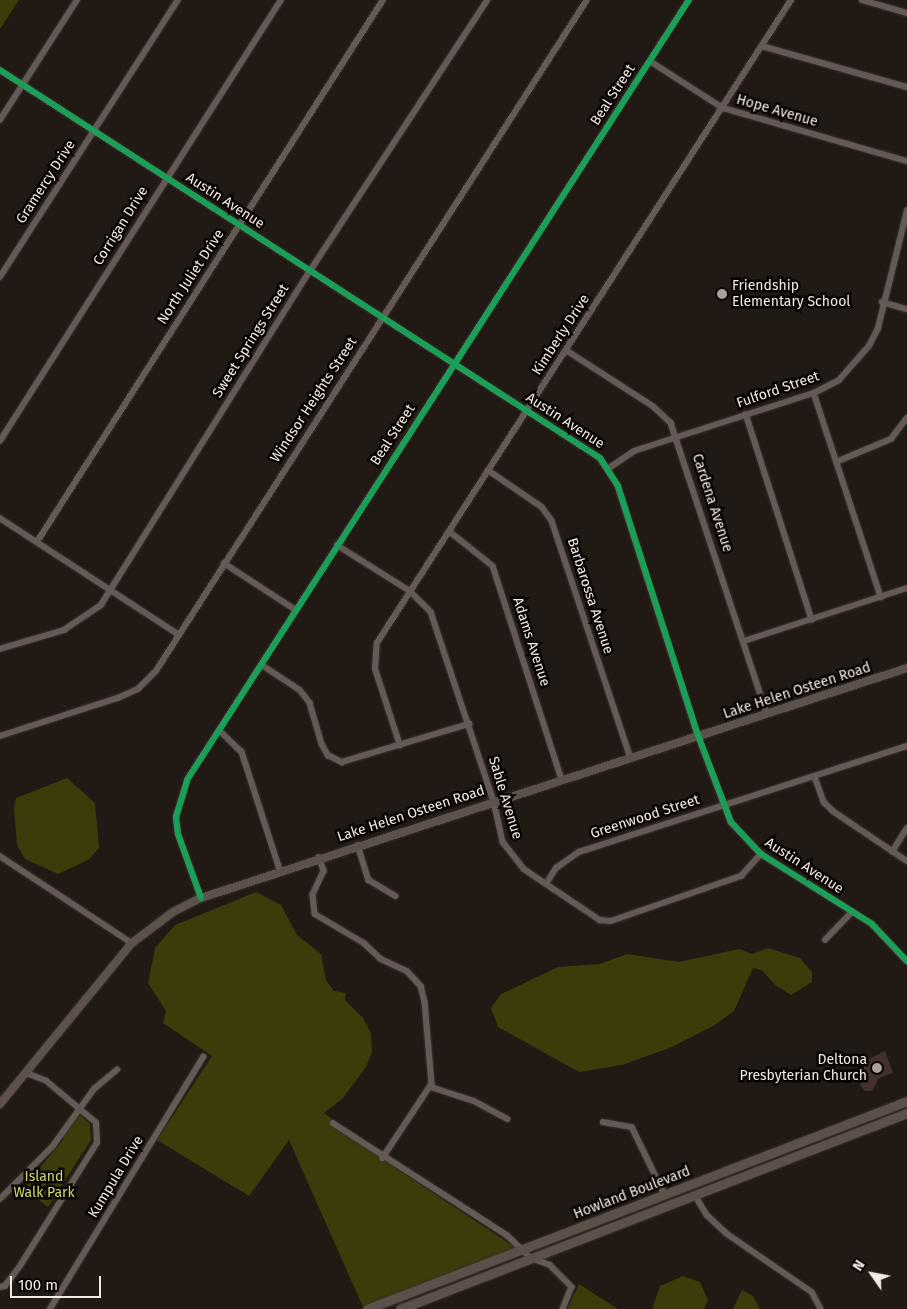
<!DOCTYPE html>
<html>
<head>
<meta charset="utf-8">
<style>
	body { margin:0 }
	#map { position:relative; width:907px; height:1309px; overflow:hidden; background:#211914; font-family:"Fira Sans",sans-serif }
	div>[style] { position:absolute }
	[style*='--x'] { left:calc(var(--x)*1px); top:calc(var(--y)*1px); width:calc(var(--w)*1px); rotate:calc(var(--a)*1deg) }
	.green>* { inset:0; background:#3b3c09 }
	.building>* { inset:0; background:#41302c }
	.roads { filter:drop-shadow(0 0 1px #39332e) drop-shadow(0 0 1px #39332e) }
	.street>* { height:5.5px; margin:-2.75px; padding:0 2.75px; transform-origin:2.75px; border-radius:2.75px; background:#645955 }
	.secondary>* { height:8px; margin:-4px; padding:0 4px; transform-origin:4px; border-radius:4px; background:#5d514c }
	.primary>* { height:9px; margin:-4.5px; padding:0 4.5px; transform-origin:4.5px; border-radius:4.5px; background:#5c504a }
	.cycleway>* { height:6px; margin:-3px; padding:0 3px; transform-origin:3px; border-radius:3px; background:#1a9f57 }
	.dots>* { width:14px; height:14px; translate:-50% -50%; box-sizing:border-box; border:2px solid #0a0503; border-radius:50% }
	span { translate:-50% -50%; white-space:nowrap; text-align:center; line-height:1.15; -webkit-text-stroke:5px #0a0503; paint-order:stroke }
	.street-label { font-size:14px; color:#f4eae4 }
	.poi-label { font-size:14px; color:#f4eae4 }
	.left { translate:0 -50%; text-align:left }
	.right { translate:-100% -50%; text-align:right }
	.park-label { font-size:14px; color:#d3d86c }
	.north { position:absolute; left:847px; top:1249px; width:50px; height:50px; -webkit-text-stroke:4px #0a0503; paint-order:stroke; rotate:303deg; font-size:14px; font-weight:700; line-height:20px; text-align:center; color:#f4eae4 }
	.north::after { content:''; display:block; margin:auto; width:18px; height:22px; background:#f4eae4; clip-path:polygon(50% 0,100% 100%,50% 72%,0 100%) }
	.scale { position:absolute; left:10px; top:1276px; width:91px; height:22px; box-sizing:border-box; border:2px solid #f4eae4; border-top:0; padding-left:6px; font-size:15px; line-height:18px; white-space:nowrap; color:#f4eae4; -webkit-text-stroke:4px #0a0503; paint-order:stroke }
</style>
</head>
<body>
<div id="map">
	<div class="green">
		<i style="clip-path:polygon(0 0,19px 0,0 29px)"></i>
		<i style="clip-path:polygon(67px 778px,95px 803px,99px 848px,88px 860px,58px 874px,25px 859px,17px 845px,14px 809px,16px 798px)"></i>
		<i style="clip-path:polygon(256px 892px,281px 905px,297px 935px,321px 954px,326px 980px,334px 991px,346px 993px,345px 1000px,363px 1018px,371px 1033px,372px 1052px,366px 1067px,343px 1098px,324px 1113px,332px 1119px,329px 1124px,516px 1248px,363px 1307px,289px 1140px,249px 1196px,157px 1140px,212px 1056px,163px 1023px,166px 1011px,148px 983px,155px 948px,175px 925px)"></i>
		<i style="clip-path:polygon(768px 948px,800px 958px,812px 972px,812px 982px,791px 995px,775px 985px,762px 970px,753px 968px,734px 1011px,713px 1026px,672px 1047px,622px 1065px,579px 1072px,498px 1027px,491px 1008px,501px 994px,558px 967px,600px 964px,627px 954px,679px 962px,739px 949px,752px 954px)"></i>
		<i style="clip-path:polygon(81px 1116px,90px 1124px,91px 1140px,48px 1207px,23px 1188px,63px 1140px,62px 1135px,76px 1117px)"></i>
		<i style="clip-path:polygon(683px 1276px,700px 1282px,708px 1300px,704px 1309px,652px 1309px,660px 1286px)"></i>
		<i style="clip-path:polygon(579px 1284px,618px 1309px,567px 1309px)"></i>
		<i style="clip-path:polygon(742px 1290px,753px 1296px,760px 1309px,733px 1309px)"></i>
	</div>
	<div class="building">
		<i style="clip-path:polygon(885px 1051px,893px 1073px,879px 1078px,872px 1091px,865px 1091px,860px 1085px,865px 1074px,861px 1063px)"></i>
	</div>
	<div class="roads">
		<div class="street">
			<i style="--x:862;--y:0;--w:47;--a:16.1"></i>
			<i style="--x:762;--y:46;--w:151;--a:15.8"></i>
			<i style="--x:650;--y:61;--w:87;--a:32.8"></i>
			<i style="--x:723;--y:108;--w:191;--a:16.1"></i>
			<i style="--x:0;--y:70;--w:715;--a:32.89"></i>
			<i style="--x:600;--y:458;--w:33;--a:57"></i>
			<i style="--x:618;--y:486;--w:262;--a:72.2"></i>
			<i style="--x:698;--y:735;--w:93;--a:69.2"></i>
			<i style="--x:731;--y:822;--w:44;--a:46.8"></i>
			<i style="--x:761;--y:854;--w:131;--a:32.2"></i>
			<i style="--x:872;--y:924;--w:51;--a:46.6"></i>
			<i style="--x:0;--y:120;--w:143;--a:-57.3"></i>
			<i style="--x:0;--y:277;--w:329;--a:-57.3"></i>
			<i style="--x:882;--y:302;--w:26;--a:16"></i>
			<i style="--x:566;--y:350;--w:103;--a:32.8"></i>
			<i style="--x:653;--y:406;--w:25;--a:43"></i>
			<i style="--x:671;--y:423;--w:306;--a:71.7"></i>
			<i style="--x:814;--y:393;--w:215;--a:71.8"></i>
			<i style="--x:746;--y:414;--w:216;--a:72.2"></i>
			<i style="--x:0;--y:441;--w:523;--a:-57.5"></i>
			<i style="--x:836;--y:462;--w:60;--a:-22.7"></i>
			<i style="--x:891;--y:439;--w:26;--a:-53"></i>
			<i style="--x:609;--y:468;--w:30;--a:-34"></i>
			<i style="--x:634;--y:451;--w:189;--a:-17.9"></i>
			<i style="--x:814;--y:393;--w:28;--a:-27"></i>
			<i style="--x:839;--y:380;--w:45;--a:-48.6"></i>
			<i style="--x:869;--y:346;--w:20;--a:-63"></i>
			<i style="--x:878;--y:328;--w:121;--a:-76.1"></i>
			<i style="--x:488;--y:470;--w:65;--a:34.4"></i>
			<i style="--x:542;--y:507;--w:17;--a:54"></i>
			<i style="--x:552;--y:521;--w:250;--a:71.6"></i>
			<i style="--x:0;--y:518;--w:212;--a:33.1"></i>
			<i style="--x:449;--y:531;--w:56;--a:38.5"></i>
			<i style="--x:493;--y:566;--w:225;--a:72.1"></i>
			<i style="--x:37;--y:542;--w:643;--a:-57.45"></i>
			<i style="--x:337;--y:545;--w:86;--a:32.2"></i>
			<i style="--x:410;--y:591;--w:30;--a:45"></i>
			<i style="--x:431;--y:612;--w:199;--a:71.6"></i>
			<i style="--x:494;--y:801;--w:42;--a:77.6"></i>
			<i style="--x:503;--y:842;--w:34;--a:52"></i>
			<i style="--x:524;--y:869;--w:92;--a:33.9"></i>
			<i style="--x:600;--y:920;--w:11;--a:5"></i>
			<i style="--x:611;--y:921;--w:138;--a:-19.1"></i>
			<i style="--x:741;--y:876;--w:30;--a:-48"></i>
			<i style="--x:224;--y:563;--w:86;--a:33.1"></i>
			<i style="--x:744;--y:641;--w:171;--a:-18"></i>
			<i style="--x:0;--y:649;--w:67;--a:-16.5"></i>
			<i style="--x:64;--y:630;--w:45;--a:-34"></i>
			<i style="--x:101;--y:605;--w:394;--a:-58"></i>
			<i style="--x:310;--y:271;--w:324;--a:-56.8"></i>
			<i style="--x:262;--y:665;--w:45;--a:33.3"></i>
			<i style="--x:300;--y:690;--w:16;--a:52"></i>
			<i style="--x:310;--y:703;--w:43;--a:73.7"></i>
			<i style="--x:322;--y:744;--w:13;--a:61"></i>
			<i style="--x:328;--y:755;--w:16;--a:27"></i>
			<i style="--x:342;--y:762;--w:133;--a:-16.7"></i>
			<i style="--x:219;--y:730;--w:32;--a:44"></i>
			<i style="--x:242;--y:752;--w:124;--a:72.1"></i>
			<i style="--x:0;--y:736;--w:124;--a:-17.9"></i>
			<i style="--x:118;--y:698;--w:22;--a:-24"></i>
			<i style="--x:138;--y:689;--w:25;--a:-45"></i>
			<i style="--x:156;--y:671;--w:797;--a:-57.29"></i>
			<i style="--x:400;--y:746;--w:81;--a:-108"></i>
			<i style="--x:375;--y:669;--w:26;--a:-86"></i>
			<i style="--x:377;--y:643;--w:765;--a:-57.22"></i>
			<i style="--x:815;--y:777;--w:27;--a:70"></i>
			<i style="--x:824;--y:802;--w:13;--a:45"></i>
			<i style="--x:833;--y:811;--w:89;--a:34"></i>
			<i style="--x:358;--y:845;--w:37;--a:73"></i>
			<i style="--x:369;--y:880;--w:31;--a:31"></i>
			<i style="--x:892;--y:852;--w:28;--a:-58"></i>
			<i style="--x:0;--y:856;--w:158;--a:33.4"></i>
			<i style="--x:319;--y:857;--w:15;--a:70"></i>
			<i style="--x:324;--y:871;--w:26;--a:115"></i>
			<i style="--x:313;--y:895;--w:19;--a:84"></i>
			<i style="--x:315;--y:914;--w:57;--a:30.6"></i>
			<i style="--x:364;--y:943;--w:23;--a:43"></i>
			<i style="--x:381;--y:959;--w:29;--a:25"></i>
			<i style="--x:407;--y:971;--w:21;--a:47"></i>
			<i style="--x:421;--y:986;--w:16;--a:76"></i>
			<i style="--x:425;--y:1002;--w:82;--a:85.1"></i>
			<i style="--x:432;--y:1084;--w:89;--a:123.5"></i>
			<i style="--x:546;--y:884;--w:19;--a:-58"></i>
			<i style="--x:556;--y:868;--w:28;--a:-35"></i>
			<i style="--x:579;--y:852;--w:345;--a:-17.9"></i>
			<i style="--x:201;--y:898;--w:68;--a:-109.8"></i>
			<i style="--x:178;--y:834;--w:17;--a:-97"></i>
			<i style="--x:176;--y:817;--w:39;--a:-73"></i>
			<i style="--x:187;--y:780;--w:928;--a:-57.24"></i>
			<i style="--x:825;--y:940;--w:39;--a:-46"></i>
			<i style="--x:431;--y:1087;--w:45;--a:18"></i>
			<i style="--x:474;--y:1101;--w:38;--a:28"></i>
			<i style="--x:603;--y:1122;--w:29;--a:10"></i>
			<i style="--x:632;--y:1127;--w:76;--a:64.1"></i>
			<i style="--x:333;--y:1123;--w:207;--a:32.8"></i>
			<i style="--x:507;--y:1235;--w:33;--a:44"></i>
			<i style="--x:531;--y:1258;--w:20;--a:20"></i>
			<i style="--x:550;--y:1265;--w:31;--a:45"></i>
			<i style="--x:572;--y:1287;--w:24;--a:112"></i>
			<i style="--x:695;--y:1195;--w:23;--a:59"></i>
			<i style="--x:707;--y:1215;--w:26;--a:43"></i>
			<i style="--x:726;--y:1233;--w:104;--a:34.5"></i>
			<i style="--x:812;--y:1292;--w:19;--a:62"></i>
			<i style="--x:0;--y:1199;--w:74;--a:-45"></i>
			<i style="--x:52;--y:1147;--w:72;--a:-54.1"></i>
			<i style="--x:94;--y:1089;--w:30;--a:-40"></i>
			<i style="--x:0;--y:1287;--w:5;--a:-11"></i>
			<i style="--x:5;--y:1286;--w:25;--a:-53"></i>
			<i style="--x:20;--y:1266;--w:145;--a:-58"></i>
			<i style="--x:97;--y:1143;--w:20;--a:-93"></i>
			<i style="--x:96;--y:1123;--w:65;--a:-140"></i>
			<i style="--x:46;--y:1081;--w:22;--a:-159"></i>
			<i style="--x:50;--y:1309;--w:295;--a:-58.7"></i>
		</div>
		<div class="secondary">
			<i style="--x:0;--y:1104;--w:208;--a:-50.7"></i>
			<i style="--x:132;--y:943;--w:51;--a:-37.1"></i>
			<i style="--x:173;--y:912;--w:31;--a:-27"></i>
			<i style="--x:201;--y:898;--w:743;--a:-18.04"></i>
		</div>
		<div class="primary">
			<i style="--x:367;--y:1309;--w:579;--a:-21.07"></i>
			<i style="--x:400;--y:1309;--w:544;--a:-21.14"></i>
		</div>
	</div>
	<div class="cycleway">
		<i style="--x:0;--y:70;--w:715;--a:32.89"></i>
		<i style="--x:600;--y:458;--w:33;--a:57"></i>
		<i style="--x:618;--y:486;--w:262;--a:72.2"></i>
		<i style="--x:698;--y:735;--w:93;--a:69.2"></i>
		<i style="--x:731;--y:822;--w:44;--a:46.8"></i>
		<i style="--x:761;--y:854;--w:131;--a:32.2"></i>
		<i style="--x:872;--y:924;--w:51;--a:46.6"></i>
		<i style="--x:201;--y:898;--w:68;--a:-109.8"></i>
		<i style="--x:178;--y:834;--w:17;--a:-97"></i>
		<i style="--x:176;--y:817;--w:39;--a:-73"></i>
		<i style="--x:187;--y:780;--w:928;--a:-57.24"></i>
	</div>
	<div class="dots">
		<i style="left:722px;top:294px;background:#aaa19b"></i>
		<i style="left:877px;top:1068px;background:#aaa19b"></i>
	</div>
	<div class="street-label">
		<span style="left:613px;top:95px;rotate:-57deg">Beal Street</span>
		<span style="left:777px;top:111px;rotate:16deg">Hope Avenue</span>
		<span style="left:46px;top:182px;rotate:-57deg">Gramercy Drive</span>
		<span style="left:225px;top:201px;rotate:33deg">Austin Avenue</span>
		<span style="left:121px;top:226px;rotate:-58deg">Corrigan Drive</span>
		<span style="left:191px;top:277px;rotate:-57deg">North Juliet Drive</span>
		<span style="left:561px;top:335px;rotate:-57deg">Kimberly Drive</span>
		<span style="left:251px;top:341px;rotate:-58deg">Sweet Springs Street</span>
		<span style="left:778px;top:390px;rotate:-19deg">Fulford Street</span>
		<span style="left:314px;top:400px;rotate:-57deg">Windsor Heights Street</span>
		<span style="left:565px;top:421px;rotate:33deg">Austin Avenue</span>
		<span style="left:393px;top:435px;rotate:-57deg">Beal Street</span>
		<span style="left:712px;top:503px;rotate:72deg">Cardena Avenue</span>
		<span style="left:590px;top:596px;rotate:72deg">Barbarossa Avenue</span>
		<span style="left:531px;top:642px;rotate:72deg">Adams Avenue</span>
		<span style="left:797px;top:691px;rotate:-18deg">Lake Helen Osteen Road</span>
		<span style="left:505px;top:798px;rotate:73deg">Sable Avenue</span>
		<span style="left:411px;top:814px;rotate:-18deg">Lake Helen Osteen Road</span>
		<span style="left:645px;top:817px;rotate:-18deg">Greenwood Street</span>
		<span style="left:804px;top:866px;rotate:33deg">Austin Avenue</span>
		<span style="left:116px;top:1177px;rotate:-59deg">Kumpula Drive</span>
		<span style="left:632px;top:1193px;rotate:-21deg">Howland Boulevard</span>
	</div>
	<div class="poi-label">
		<span class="left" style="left:732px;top:294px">Friendship<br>Elementary School</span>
		<span class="right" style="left:867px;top:1068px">Deltona<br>Presbyterian Church</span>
	</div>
	<div class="park-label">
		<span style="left:44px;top:1185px">Island<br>Walk Park</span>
	</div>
	<div class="north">N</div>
	<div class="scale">100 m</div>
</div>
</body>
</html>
